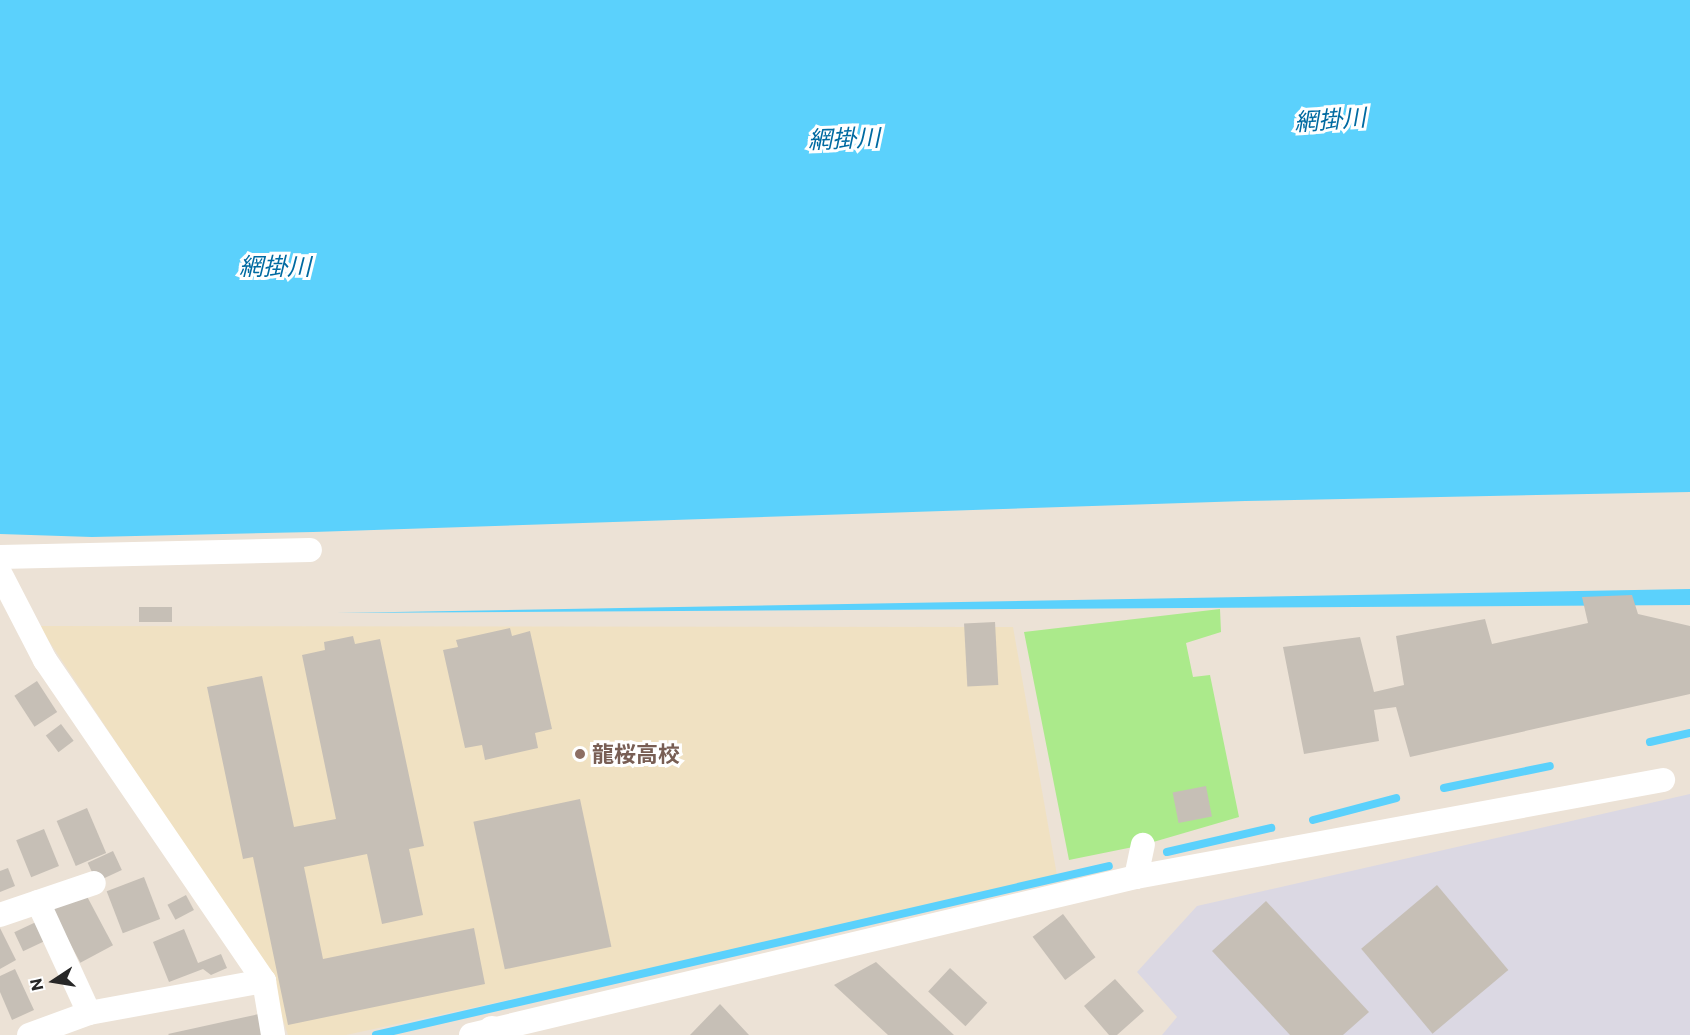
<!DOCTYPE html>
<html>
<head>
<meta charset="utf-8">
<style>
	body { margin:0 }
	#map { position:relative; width:1690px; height:1035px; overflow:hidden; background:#ece2d6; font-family:Commissioner,"Noto Sans JP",sans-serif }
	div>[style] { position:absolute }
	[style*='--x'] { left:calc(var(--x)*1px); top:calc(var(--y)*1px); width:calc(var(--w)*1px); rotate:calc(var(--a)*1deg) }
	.industrial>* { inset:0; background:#dbd8e3 }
	.education>* { inset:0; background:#f0e1c2 }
	.green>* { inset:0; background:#abea8b }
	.water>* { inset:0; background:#5bd1fc }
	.stream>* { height:8px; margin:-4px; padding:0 4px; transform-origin:4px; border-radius:4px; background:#5bd1fc }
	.building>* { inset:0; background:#c6bfb6; transform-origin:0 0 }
	.minor>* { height:24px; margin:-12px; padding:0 12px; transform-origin:12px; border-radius:12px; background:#fff }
	.tertiary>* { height:28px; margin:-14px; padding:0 14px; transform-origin:14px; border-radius:14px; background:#fff }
	.dots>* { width:16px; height:16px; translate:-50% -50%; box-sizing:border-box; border:3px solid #fff; border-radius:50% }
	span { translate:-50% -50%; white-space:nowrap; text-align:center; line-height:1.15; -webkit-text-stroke:6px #fff; paint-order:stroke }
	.education-label { font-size:22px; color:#785e54; font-weight:700 }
	.left { translate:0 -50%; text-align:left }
	.water-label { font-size:24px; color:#006aa1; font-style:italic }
	.north { position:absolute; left:24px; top:951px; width:60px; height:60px; -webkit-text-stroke:4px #fff; paint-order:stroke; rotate:258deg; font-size:16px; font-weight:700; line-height:24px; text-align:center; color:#272727 }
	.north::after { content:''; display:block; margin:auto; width:21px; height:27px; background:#272727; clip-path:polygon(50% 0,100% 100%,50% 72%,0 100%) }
</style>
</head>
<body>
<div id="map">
	<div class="industrial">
		<i style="clip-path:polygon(1690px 794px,1690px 1035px,1162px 1035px,1177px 1017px,1137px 972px,1197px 906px)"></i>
	</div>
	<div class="education">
		<i style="clip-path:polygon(39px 626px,1013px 627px,1058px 881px,346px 1035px,288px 1035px,267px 970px)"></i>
	</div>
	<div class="green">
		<i style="clip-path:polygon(1220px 609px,1221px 632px,1186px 643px,1193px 677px,1210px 675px,1239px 817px,1143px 845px,1069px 860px,1024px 632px)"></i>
	</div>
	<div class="water">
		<i style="clip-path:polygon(0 0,1690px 0,1690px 492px,1245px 501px,313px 532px,92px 537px,0 534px)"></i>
		<i style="clip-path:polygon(1690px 589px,1690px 605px,337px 613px)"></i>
	</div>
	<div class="stream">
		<i style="--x:1650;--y:742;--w:41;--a:-12.7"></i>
		<i style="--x:1444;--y:788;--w:108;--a:-11.7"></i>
		<i style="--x:1313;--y:820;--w:86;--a:-14.8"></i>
		<i style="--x:1167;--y:852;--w:107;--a:-13"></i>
		<i style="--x:376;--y:1035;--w:752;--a:-12.98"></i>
	</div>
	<div class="building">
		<i style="clip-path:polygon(1632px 595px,1638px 614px,1690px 626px,1690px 694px,1410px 757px,1396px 707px,1374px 710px,1379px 741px,1304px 754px,1283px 647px,1360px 637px,1374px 692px,1404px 685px,1396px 636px,1485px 619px,1492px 644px,1588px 623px,1582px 597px)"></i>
		<i style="left:139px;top:607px;width:33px;height:15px"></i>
		<i style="left:995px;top:622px;width:63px;height:31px;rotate:87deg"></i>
		<i style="clip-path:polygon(510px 628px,512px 636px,530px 631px,552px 729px,535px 733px,538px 748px,485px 760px,482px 745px,465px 748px,443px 650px,458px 647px,456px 640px)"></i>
		<i style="clip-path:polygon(353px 636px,355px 644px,380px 639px,424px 846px,409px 849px,423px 915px,382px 924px,367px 854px,304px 867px,323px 959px,474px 928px,485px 984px,288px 1025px,253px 857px,243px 859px,207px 687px,262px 676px,294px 827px,336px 819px,302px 655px,325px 650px,324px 642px)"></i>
		<i style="left:37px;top:681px;width:37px;height:27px;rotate:57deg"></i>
		<i style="left:61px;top:724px;width:21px;height:19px;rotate:53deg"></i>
		<i style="left:1206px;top:786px;width:31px;height:34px;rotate:79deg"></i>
		<i style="left:580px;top:799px;width:151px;height:109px;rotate:78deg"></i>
		<i style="left:87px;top:808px;width:49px;height:33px;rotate:67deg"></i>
		<i style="left:44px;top:829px;width:40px;height:30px;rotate:68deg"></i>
		<i style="left:113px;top:851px;width:21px;height:28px;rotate:65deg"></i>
		<i style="clip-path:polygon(8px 868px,15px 886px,0 892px,0 871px)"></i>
		<i style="left:144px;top:877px;width:45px;height:40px;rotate:69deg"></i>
		<i style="left:1437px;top:885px;width:111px;height:99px;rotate:50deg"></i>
		<i style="left:82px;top:887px;width:66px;height:37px;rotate:62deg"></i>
		<i style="left:186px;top:895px;width:17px;height:21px;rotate:62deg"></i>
		<i style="clip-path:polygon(1266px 901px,1369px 1012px,1343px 1035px,1290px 1035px,1212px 951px)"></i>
		<i style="left:1063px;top:914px;width:54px;height:38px;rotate:53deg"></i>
		<i style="left:36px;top:922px;width:21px;height:24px;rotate:65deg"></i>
		<i style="clip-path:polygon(0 928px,16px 960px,0 969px)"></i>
		<i style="clip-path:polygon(184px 929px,198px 963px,221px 954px,227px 968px,211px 975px,203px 969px,169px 982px,153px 942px)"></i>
		<i style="clip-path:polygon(876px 962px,954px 1035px,888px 1035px,834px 985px)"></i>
		<i style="left:950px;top:968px;width:51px;height:32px;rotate:43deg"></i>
		<i style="clip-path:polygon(15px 969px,34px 1010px,12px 1020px,0 992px,0 976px)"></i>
		<i style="clip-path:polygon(1115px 979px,1144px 1011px,1117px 1035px,1109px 1035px,1084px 1006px)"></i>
		<i style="clip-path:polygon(720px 1004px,749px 1035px,690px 1035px)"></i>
		<i style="clip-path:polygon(259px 1014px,263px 1035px,169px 1035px,168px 1034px)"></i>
	</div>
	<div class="minor">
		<i style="--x:0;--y:557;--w:310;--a:-1.3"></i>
		<i style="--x:0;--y:573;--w:98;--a:62.7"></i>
		<i style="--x:45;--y:660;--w:389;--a:55.7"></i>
		<i style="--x:264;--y:981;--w:55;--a:80.5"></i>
		<i style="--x:1136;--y:877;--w:33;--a:-78"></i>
		<i style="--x:38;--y:902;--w:122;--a:65.3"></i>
		<i style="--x:0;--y:915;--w:99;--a:-18.8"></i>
		<i style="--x:29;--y:1035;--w:64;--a:-20.1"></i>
		<i style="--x:89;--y:1013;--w:178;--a:-10.4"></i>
		<i style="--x:471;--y:1035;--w:684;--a:-13.37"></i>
		<i style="--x:1136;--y:877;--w:536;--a:-10.43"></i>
	</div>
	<div class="tertiary">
		<i style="--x:492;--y:1030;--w:7;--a:45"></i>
	</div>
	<div class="dots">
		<i style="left:580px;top:754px;background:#8d6e63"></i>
	</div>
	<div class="education-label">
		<span class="left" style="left:592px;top:754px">龍桜高校</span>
	</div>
	<div class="water-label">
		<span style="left:1330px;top:119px;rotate:-4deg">網掛川</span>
		<span style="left:844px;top:138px;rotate:-2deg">網掛川</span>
		<span style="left:275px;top:266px">網掛川</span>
	</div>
	<div class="north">N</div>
</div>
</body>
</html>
